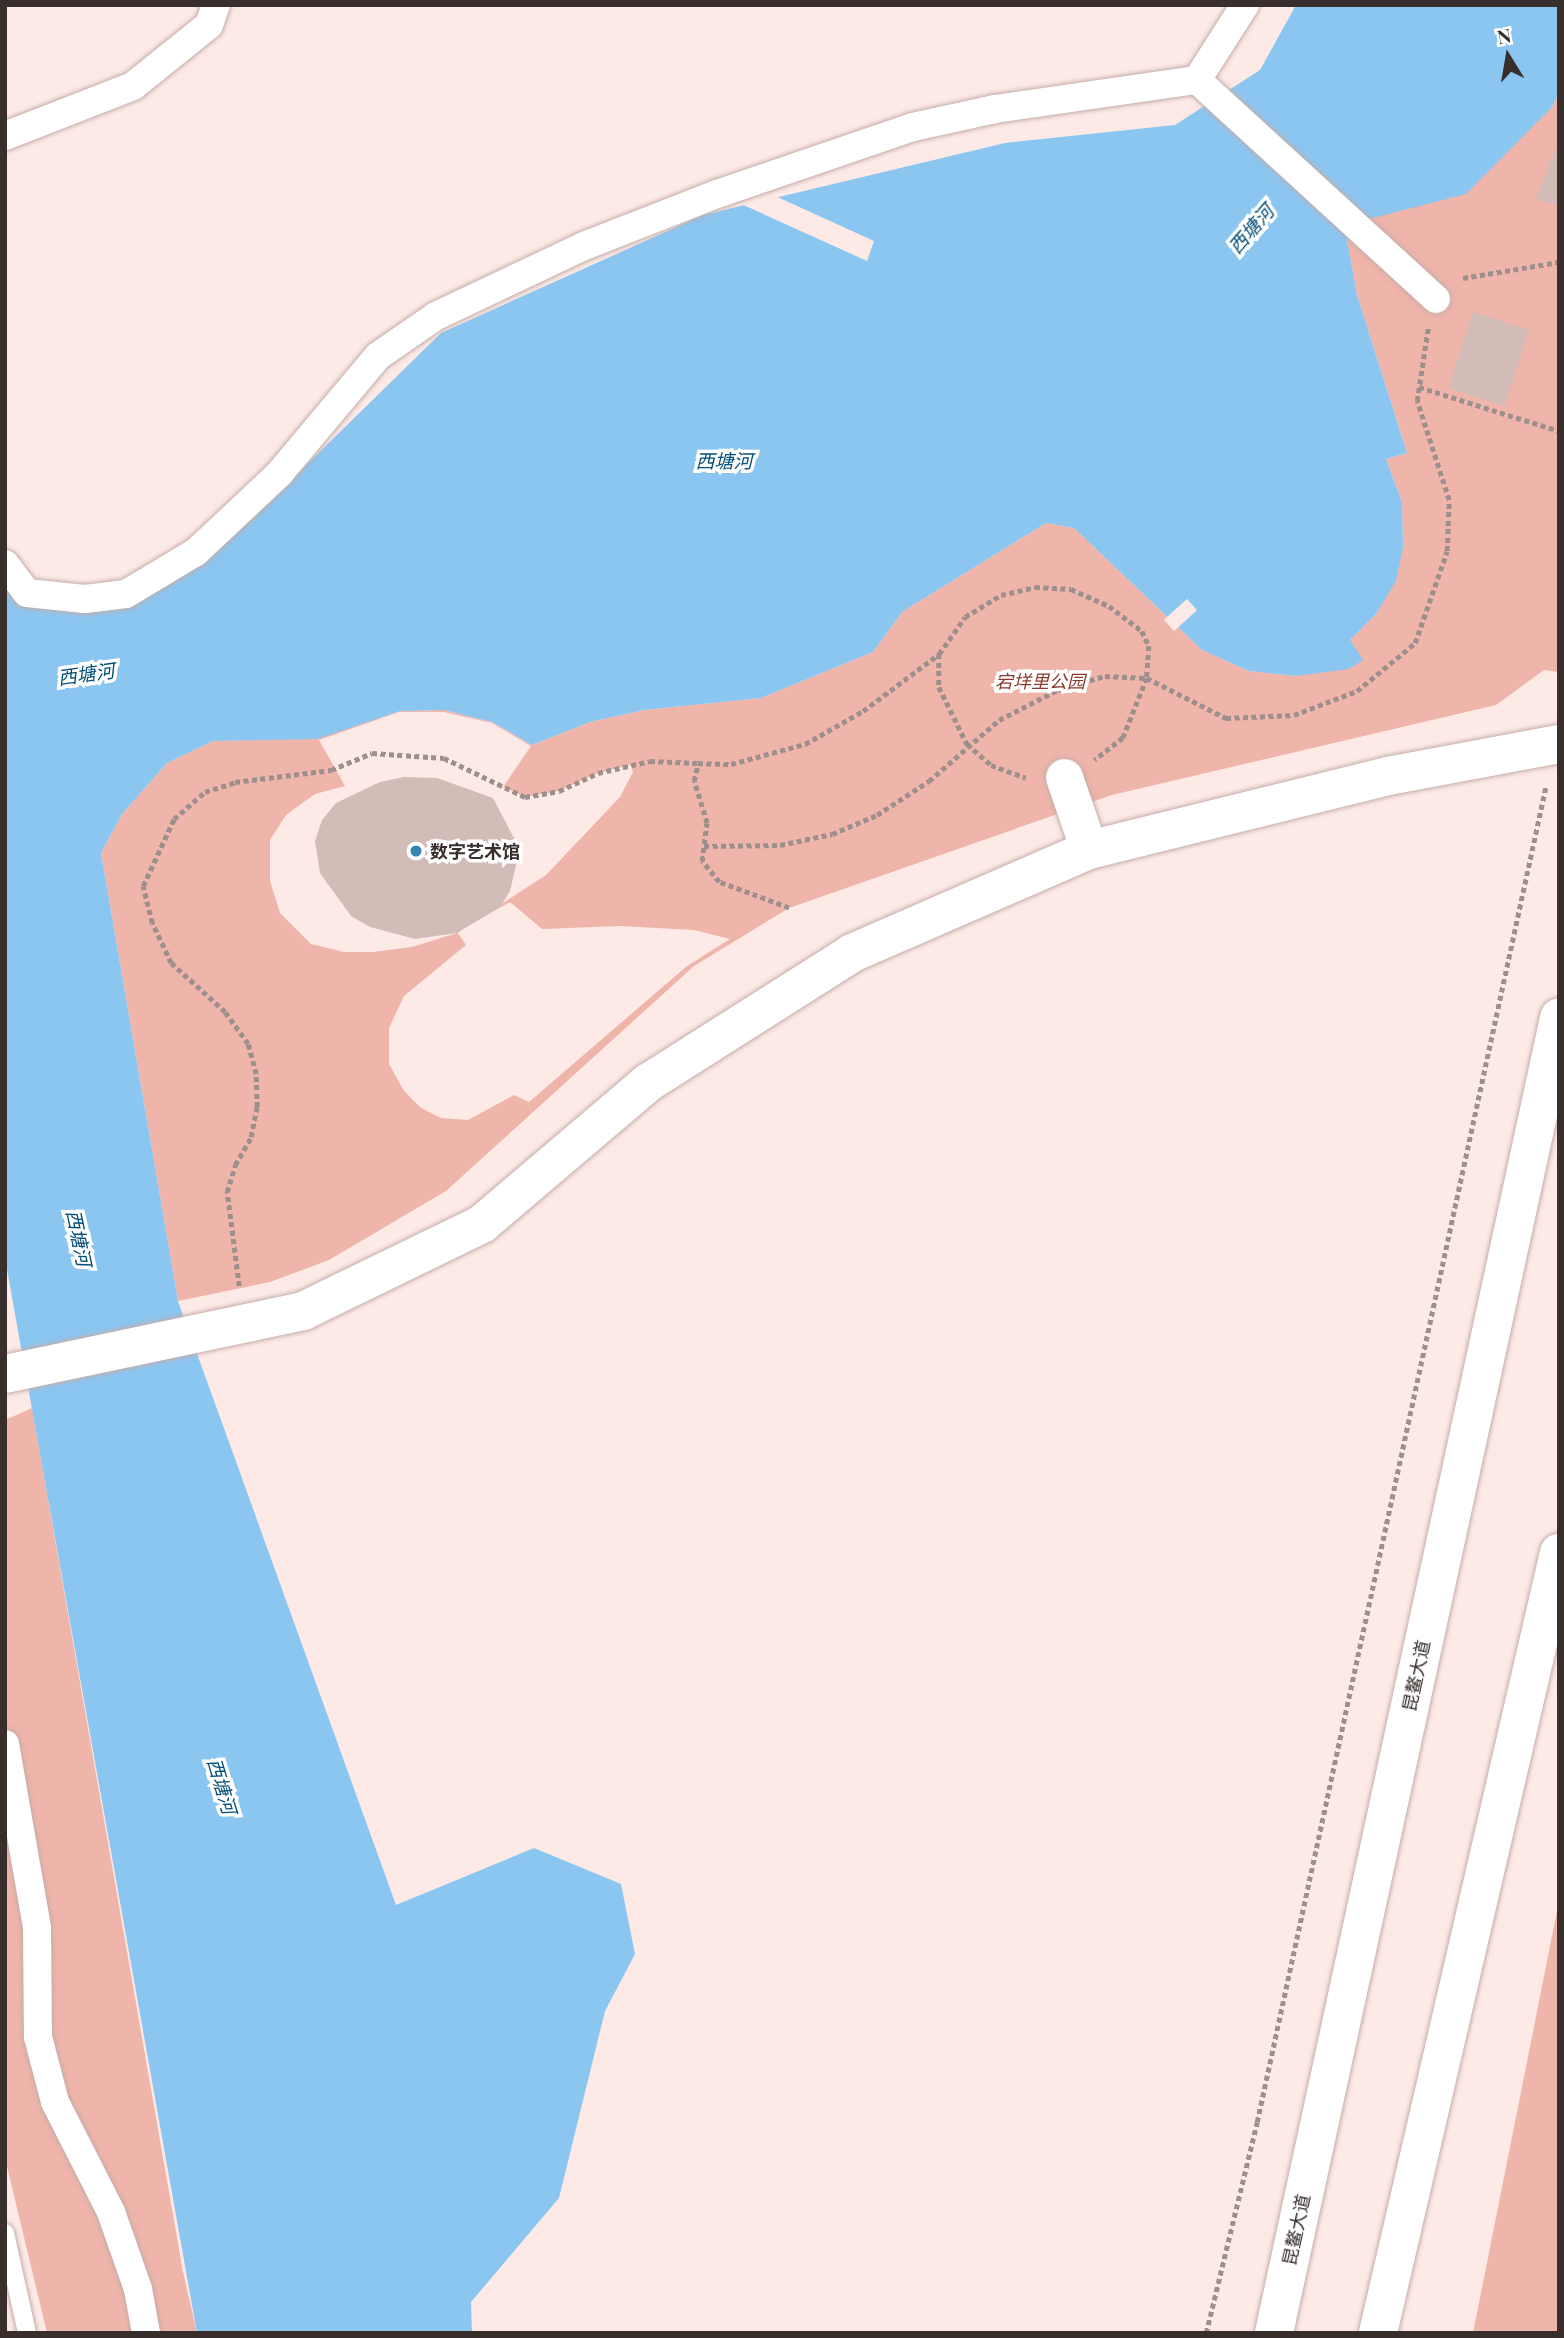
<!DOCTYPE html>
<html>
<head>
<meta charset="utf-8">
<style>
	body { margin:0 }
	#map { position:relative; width:1564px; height:2338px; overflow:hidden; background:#fdeae6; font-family:"Playfair Display","Noto Sans SC",serif }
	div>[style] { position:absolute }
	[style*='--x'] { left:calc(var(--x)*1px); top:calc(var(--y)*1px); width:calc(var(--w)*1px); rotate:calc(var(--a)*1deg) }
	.green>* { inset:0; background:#efb4aa }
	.water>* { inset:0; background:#8bc6f1 }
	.pier>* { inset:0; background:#fdeae6; transform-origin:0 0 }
	.building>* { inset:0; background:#d2bcb8; transform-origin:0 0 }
	.path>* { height:4.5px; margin-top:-2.25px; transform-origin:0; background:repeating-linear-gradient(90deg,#9d8f8c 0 5px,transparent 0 8.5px) }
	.roads { filter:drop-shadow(0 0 2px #c4ada9) drop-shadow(0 0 2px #c4ada9) }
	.service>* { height:18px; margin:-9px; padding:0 9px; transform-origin:9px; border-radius:9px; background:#fff }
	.pedestrian>* { height:28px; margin:-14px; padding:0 14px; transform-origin:14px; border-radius:14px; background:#fff }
	.minor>* { height:37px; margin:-18.5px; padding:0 18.5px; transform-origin:18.5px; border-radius:18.5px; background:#fff }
	.tertiary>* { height:38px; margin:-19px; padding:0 19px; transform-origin:19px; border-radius:19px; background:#fff }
	.primary>* { height:38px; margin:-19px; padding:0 19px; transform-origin:19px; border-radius:19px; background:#fff }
	.dots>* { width:19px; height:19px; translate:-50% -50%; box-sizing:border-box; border:4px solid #fff; border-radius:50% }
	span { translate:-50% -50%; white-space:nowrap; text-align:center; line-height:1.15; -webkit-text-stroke:7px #fff; paint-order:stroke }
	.park-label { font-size:18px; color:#8c392e; font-style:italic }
	.poi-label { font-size:18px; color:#382f2d; font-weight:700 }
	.left { translate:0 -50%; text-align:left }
	.street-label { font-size:18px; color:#382f2d }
	.water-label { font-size:19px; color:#034e77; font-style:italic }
	.frame { position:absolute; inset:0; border:7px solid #382f2d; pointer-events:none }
	.north { position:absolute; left:1473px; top:21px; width:70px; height:70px; -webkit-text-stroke:5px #fff; paint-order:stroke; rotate:349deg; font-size:19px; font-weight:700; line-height:28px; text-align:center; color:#382f2d }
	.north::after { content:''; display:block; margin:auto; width:24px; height:32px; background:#382f2d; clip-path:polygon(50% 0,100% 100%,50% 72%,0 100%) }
</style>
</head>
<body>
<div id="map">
	<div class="green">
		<i style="clip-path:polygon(evenodd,1559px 93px,1559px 672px,1544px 670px,1496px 705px,1112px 795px,789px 908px,694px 966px,446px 1191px,329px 1260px,270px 1282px,178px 1301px,101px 853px,122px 814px,167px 763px,213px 741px,317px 738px,400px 711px,444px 710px,492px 722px,532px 745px,590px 722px,644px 710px,761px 698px,873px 652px,902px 612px,1046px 523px,1074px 528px,1202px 650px,1249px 671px,1296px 676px,1350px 640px,1376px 614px,1403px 547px,1402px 502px,1386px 459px,1407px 453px,1357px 295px,1347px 241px,1361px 221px,1552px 107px,1559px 93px,399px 712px,444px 712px,492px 723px,531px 746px,503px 787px,525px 797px,559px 791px,598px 773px,631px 765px,633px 772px,620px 797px,546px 875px,457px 933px,412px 947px,373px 952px,344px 952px,311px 944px,280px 913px,270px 881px,270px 840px,286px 815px,315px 794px,345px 786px,319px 740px,399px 712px,1559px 93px,510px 902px,542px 929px,620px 926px,694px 930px,730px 939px,687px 966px,529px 1102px,514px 1095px,468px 1120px,441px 1118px,421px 1108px,404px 1091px,389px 1064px,389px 1028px,404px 996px,466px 945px,457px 932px,510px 902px)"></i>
		<i style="clip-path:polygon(32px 1408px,183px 2272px,197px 2333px,47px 2333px,5px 2158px,5px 1420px)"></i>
		<i style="clip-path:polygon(1559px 1901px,1559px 2333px,1473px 2333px)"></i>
	</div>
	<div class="water">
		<i style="clip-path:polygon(1296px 5px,1559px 5px,1559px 93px,1552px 107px,1466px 194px,1361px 221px,1347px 240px,1357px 295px,1407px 453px,1386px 459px,1402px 502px,1403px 547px,1396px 581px,1376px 614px,1350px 640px,1363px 660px,1349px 669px,1296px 676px,1249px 671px,1202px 650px,1074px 528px,1046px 523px,902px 612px,873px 652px,761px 698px,644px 710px,590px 722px,532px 745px,492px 722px,444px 710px,400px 711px,317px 739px,213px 741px,167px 763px,122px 814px,101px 853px,178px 1301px,396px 1905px,534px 1848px,621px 1884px,635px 1954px,605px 2011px,559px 2198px,471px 2302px,472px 2333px,197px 2333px,5px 1258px,5px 584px,22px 606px,82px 611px,250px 520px,441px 333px,703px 215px,1005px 143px,1175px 125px,1260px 70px)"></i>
	</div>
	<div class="pier">
		<i style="clip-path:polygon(773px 195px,874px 241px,867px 261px,739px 203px)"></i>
		<i style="left:1187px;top:599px;width:15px;height:31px;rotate:48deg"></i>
	</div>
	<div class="building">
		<i style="clip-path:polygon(1554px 151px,1559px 152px,1559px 206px,1536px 199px)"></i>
		<i style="left:1473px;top:312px;width:59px;height:80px;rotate:18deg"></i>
		<i style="clip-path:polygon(404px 777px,437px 778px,493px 798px,516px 842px,517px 861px,510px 891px,500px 907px,457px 933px,415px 939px,370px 927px,351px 916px,320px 873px,315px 841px,322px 820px,336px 803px,380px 782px)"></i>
	</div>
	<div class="path">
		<i style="--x:1463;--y:278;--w:97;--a:-9.5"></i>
		<i style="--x:1419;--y:387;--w:147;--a:17.4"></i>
		<i style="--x:939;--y:654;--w:33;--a:90"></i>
		<i style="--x:939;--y:687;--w:64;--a:63.8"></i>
		<i style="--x:967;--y:744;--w:32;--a:41"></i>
		<i style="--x:991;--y:765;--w:37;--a:20"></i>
		<i style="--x:704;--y:846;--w:76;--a:-0.8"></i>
		<i style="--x:780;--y:845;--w:53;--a:-11.9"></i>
		<i style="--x:832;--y:834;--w:49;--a:-22.9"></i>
		<i style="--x:877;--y:815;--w:62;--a:-33.2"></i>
		<i style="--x:929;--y:781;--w:93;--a:-41.1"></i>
		<i style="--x:999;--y:720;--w:65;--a:-27.3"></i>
		<i style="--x:1057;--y:690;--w:50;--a:-16.3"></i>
		<i style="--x:1105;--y:676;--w:42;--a:2.7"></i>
		<i style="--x:1147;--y:678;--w:65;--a:111.8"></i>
		<i style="--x:1123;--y:738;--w:36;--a:142"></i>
		<i style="--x:789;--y:908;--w:75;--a:-159.6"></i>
		<i style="--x:719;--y:882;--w:27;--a:-129"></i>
		<i style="--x:702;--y:861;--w:38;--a:-83"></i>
		<i style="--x:707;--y:823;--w:44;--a:-107.2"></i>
		<i style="--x:694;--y:781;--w:18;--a:-77"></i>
		<i style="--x:698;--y:763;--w:33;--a:2"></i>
		<i style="--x:731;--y:764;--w:77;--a:-15.1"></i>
		<i style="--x:805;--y:744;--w:67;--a:-29.6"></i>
		<i style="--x:863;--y:711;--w:95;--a:-36.9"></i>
		<i style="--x:939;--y:654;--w:45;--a:-54.9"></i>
		<i style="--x:965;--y:617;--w:42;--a:-31.4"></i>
		<i style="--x:1001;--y:595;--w:35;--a:-13"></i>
		<i style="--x:1035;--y:587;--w:36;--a:3"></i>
		<i style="--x:1071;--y:589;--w:42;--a:24.1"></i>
		<i style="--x:1109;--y:606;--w:41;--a:37.1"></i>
		<i style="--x:1142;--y:631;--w:17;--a:65"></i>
		<i style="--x:1149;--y:646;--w:32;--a:94"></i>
		<i style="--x:1147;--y:678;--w:89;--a:26.9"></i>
		<i style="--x:1226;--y:718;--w:68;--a:-2.5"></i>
		<i style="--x:1294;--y:715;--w:67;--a:-20.9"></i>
		<i style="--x:1357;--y:691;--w:75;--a:-39.6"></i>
		<i style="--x:1415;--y:643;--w:97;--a:-70.8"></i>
		<i style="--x:1447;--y:551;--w:51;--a:-87.8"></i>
		<i style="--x:1449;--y:500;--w:104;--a:-107.9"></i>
		<i style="--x:1417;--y:401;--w:74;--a:-81.4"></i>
		<i style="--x:239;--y:1286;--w:95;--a:-97.3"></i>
		<i style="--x:227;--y:1192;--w:28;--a:-73"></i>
		<i style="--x:235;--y:1165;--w:32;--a:-60"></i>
		<i style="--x:251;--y:1137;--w:31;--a:-79"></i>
		<i style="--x:257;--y:1107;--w:33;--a:-92"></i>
		<i style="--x:256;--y:1074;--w:31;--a:-105"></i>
		<i style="--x:248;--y:1044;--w:39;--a:-126"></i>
		<i style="--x:225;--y:1012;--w:73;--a:-137.8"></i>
		<i style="--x:171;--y:963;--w:44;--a:-115.4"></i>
		<i style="--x:152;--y:923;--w:38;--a:-104"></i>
		<i style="--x:143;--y:886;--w:74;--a:-65.2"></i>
		<i style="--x:174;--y:819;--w:41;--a:-41.1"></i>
		<i style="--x:205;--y:792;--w:32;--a:-18"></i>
		<i style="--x:235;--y:782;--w:97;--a:-7.1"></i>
		<i style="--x:331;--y:770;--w:44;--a:-22.5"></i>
		<i style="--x:372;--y:753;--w:72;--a:4"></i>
		<i style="--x:444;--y:758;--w:90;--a:25.7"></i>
		<i style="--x:525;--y:797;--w:35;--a:-10"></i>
		<i style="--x:559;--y:791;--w:43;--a:-24.8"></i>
		<i style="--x:598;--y:773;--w:53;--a:-13"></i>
		<i style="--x:650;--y:761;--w:48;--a:2.4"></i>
		<i style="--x:1206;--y:2333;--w:217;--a:-76.4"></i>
		<i style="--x:1257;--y:2122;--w:1368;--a:-77.8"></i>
	</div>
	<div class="roads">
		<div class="service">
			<i style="--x:5;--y:2233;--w:102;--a:77.6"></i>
		</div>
		<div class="pedestrian">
			<i style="--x:1197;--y:80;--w:324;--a:42.5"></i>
			<i style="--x:5;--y:136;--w:137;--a:-21.3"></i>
			<i style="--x:133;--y:86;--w:97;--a:-38.8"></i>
			<i style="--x:209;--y:25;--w:21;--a:-71"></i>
			<i style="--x:5;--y:564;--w:36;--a:53"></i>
			<i style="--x:27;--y:593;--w:58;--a:5.9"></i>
			<i style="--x:85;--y:599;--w:41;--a:-7"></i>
			<i style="--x:126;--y:594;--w:82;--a:-31"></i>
			<i style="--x:196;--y:552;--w:114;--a:-43.2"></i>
			<i style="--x:279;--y:474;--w:154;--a:-50"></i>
			<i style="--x:378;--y:356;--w:70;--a:-34.6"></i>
			<i style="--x:436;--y:316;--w:164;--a:-25.3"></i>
			<i style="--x:584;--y:246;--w:143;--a:-21.4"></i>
			<i style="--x:717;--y:194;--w:207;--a:-18.9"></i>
			<i style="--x:913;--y:127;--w:84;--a:-12.4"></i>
			<i style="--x:995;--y:109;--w:204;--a:-8.2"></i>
			<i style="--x:1197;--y:80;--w:89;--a:-57.4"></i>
			<i style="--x:5;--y:1744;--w:187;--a:80.1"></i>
			<i style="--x:37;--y:1928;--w:109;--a:89.5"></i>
			<i style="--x:38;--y:2037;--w:67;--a:75.3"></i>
			<i style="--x:55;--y:2102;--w:123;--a:63"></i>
			<i style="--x:111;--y:2212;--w:82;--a:70.7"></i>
			<i style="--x:138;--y:2289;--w:45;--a:79.7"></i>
		</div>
		<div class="minor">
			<i style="--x:1064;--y:777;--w:77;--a:71.1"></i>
		</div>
		<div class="tertiary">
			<i style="--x:5;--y:1374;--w:305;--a:-11.9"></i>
			<i style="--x:303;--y:1311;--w:199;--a:-25.9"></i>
			<i style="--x:482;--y:1224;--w:219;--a:-40.4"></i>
			<i style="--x:649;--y:1082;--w:241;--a:-32.4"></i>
			<i style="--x:852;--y:953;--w:258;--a:-23.5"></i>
			<i style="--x:1089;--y:850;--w:308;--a:-13.9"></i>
			<i style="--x:1388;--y:776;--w:174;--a:-10.6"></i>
		</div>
		<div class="primary">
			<i style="--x:1274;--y:2333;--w:1346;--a:-77.77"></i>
			<i style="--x:1378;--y:2333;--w:801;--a:-76.94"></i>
		</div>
	</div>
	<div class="dots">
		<i style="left:416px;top:851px;background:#3683b5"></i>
	</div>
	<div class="park-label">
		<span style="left:1040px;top:681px">宕垟里公园</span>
	</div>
	<div class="poi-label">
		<span class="left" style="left:430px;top:851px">数字艺术馆</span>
	</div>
	<div class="street-label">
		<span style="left:1416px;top:1676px;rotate:-78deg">昆鳌大道</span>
		<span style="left:1296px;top:2230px;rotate:-78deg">昆鳌大道</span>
	</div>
	<div class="water-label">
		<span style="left:1251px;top:229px;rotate:-49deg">西塘河</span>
		<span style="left:724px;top:461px">西塘河</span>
		<span style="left:86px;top:674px;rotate:-8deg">西塘河</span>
		<span style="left:79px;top:1238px;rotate:78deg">西塘河</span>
		<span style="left:222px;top:1786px;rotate:73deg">西塘河</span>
	</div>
	<div class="frame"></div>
	<div class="north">N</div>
</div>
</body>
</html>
